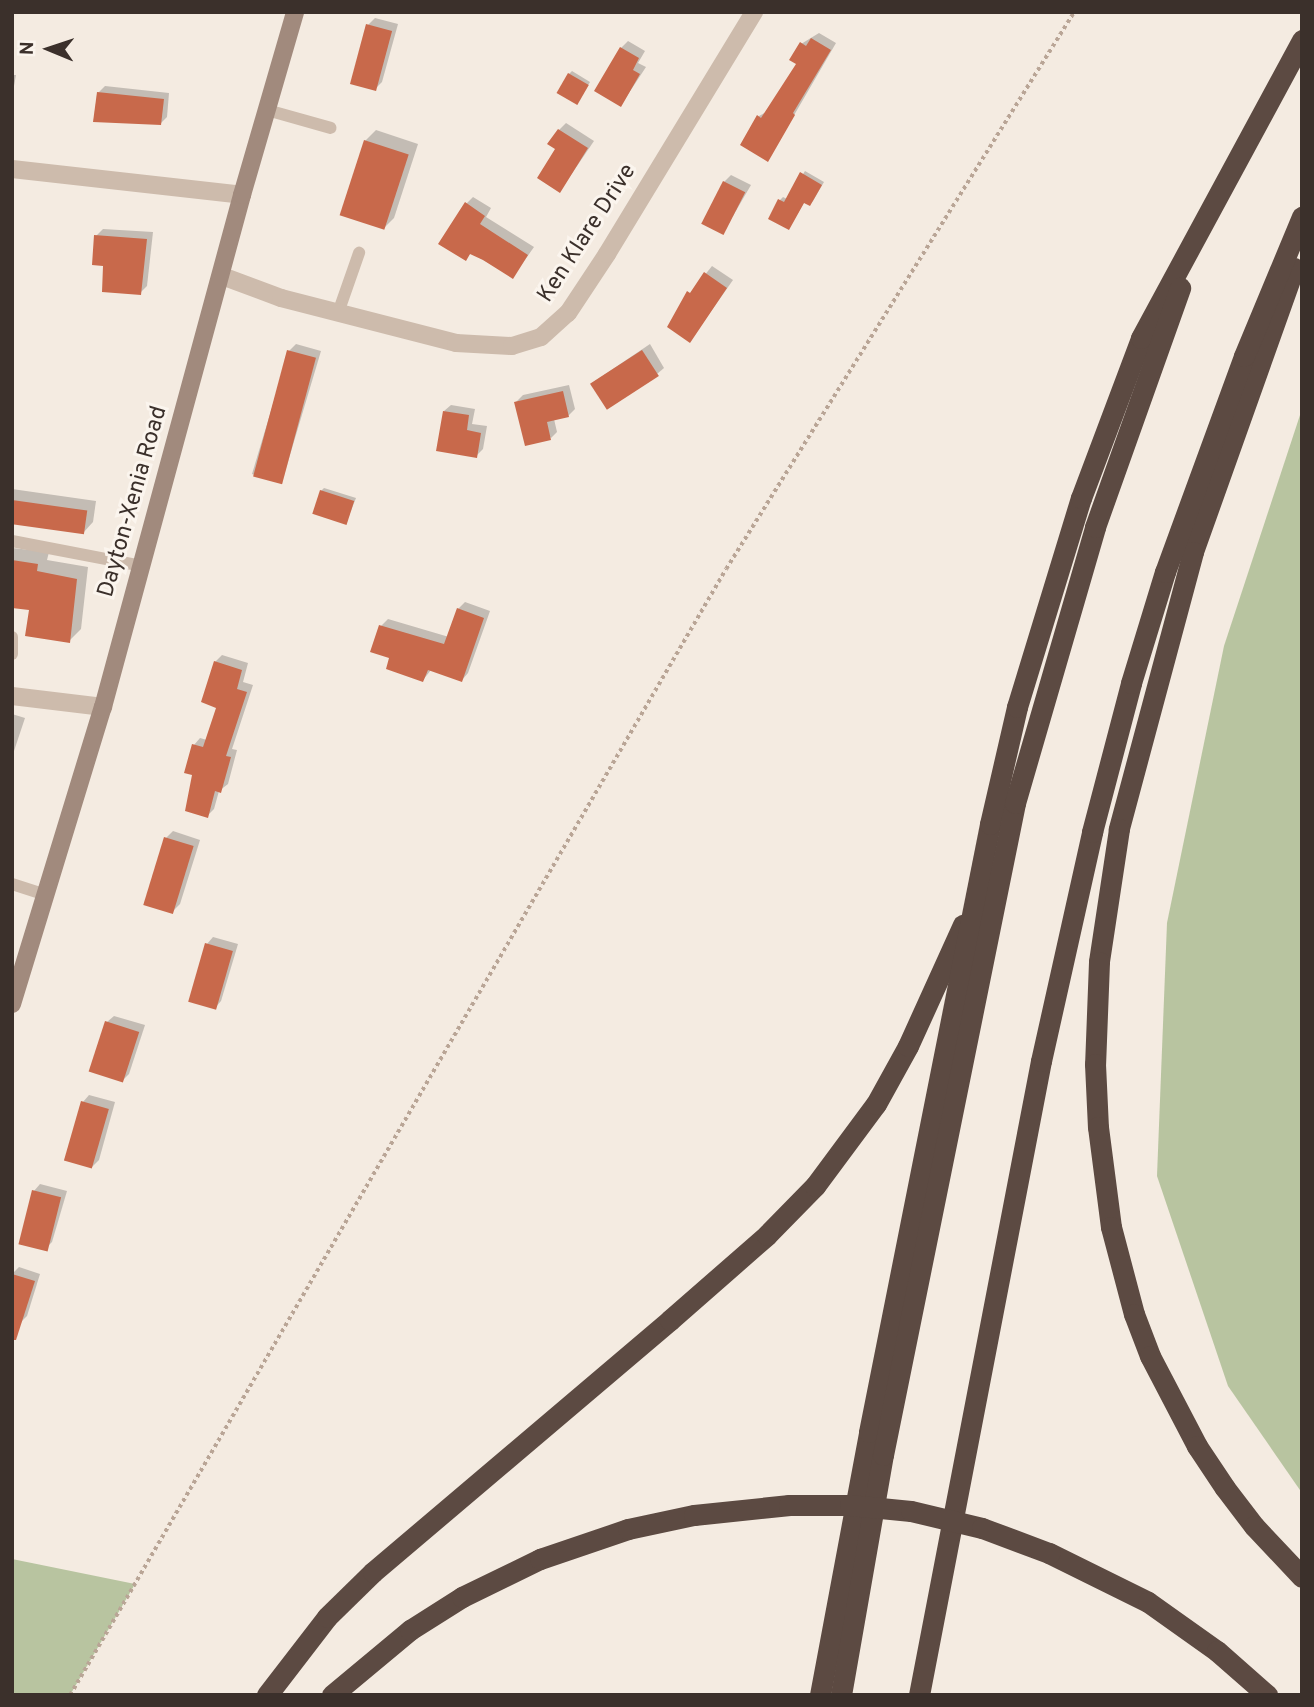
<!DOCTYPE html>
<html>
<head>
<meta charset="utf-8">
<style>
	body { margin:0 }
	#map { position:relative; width:1314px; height:1707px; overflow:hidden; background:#f4ebe1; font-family:Overpass,sans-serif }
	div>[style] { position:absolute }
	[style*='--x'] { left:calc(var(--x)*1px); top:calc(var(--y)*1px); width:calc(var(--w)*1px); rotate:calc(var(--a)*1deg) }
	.green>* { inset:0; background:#b8c4a0 }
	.shadow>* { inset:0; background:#0003 }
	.building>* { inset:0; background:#c8694b; transform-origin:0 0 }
	.path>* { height:3.5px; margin-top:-1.75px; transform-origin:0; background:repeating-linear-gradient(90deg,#b9a596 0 3.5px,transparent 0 7px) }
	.lane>* { height:12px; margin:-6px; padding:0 6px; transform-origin:6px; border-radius:6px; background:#cdbbac }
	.street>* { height:18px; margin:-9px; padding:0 9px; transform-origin:9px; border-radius:9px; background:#cdbbac }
	.secondary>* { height:18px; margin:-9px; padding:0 9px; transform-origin:9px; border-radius:9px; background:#a18a7d }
	.highway>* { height:21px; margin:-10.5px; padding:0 10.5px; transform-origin:10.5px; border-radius:10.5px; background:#5c4a42 }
	.highway-bridge>* { height:21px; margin:-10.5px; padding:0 10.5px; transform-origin:10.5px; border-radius:10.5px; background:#5c4a42 }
	span { translate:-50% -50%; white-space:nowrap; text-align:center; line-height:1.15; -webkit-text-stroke:6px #fbf5ee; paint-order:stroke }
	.street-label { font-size:23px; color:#3b302b }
	.frame { position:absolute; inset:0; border:14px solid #3b302b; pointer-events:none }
	.north { position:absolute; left:14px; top:14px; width:70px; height:70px; -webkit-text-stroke:5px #fbf5ee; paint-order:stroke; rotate:272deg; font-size:19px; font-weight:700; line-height:28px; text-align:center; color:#3b302b }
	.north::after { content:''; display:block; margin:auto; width:24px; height:32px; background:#3b302b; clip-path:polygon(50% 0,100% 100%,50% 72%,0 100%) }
</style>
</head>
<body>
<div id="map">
	<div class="green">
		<i style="clip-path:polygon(1302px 409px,1302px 1493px,1228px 1386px,1157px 1176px,1167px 923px,1224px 646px)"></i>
		<i style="clip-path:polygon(12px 1559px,135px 1584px,70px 1695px,12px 1695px)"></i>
	</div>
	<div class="shadow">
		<i style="clip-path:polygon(375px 18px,398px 24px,382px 82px,375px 89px,368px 25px)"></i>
		<i style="clip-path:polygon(819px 33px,836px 43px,768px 160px,742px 145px,759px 116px,768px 111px,798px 63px,801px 44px)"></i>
		<i style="clip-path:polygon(628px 41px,645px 51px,638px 63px,646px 67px,621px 105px,621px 48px)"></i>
		<i style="clip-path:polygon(572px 71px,590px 82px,579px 101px,569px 74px)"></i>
		<i style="clip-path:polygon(12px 75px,16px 75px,12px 97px)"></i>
		<i style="clip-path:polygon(105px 86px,169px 93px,167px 117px,160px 124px,98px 93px)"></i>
		<i style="clip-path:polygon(566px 123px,594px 141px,560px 191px,557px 149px,559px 130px)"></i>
		<i style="clip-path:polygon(376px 130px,418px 144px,394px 218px,384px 228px,365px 141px)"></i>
		<i style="clip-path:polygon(805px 171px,824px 182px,813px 201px,810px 204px,805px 201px,789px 228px,770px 218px,780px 200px,783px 197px,787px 199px)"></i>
		<i style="clip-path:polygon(731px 175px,751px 185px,723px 233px,724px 182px)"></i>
		<i style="clip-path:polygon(473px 197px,491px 208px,486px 217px,534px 247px,513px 277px,471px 253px,465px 259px,466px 204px)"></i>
		<i style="clip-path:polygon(103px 229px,153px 232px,147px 286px,140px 293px,105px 264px,96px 236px)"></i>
		<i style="clip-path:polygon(712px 266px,733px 280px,690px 341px,677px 310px)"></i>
		<i style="clip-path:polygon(296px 344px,321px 351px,284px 475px,277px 482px,252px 474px,289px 351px)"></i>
		<i style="clip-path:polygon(650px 344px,664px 368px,657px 374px,592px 383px)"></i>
		<i style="clip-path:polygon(569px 385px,575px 409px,568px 416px,554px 419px,557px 432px,551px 438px,516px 402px,523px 395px)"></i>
		<i style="clip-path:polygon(451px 405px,475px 409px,472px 424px,487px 426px,483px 449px,476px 456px,444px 411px)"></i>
		<i style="clip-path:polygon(324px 488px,356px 498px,346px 523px,321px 491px)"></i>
		<i style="clip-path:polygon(12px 489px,96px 501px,93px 522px,83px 533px,12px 522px)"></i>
		<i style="clip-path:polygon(12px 548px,49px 552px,47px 560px,88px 567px,81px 629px,69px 641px,31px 609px,12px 606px)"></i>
		<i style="clip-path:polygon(465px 602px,490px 611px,468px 673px,462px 680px,431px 670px,423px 680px,392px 657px,381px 626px,388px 619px,449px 637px,458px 609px)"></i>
		<i style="clip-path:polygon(222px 655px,248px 663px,243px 682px,253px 685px,232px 749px,237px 750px,228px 784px,219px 791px,214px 809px,207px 816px,194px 774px,194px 745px,200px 738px,207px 740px,218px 707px,215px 662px)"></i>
		<i style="clip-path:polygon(12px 714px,25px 718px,12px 757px)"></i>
		<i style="clip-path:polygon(173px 831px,200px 840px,180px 904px,173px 911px,166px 838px)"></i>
		<i style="clip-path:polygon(213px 937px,238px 944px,221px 1001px,215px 1008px,207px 944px)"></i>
		<i style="clip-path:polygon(114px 1016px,145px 1025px,129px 1074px,123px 1080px,107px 1022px)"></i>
		<i style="clip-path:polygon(89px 1095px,115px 1102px,99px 1160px,92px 1167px,83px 1102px)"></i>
		<i style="clip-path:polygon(40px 1184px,67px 1191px,52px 1242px,45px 1249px,34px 1191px)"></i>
		<i style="clip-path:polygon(19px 1267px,40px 1274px,27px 1316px,20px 1323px,12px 1321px,12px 1274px)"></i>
	</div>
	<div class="building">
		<i style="left:366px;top:24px;width:27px;height:62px;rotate:15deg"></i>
		<i style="clip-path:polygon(811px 38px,831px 50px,793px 113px,795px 115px,768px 162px,740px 145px,757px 115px,761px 118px,796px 64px,789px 60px,800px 42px,806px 46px)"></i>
		<i style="clip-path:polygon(620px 47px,639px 58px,633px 70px,640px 74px,621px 107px,594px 91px)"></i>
		<i style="left:568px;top:73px;width:24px;height:23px;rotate:30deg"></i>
		<i style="clip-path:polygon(97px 92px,164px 99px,161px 125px,93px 122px)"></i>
		<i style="clip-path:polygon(558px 129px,588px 148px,560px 193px,537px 178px,555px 149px,547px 144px)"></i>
		<i style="left:364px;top:140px;width:47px;height:79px;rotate:18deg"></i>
		<i style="clip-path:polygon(800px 172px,822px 185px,810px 206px,804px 203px,789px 230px,768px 219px,778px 199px,784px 202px)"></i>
		<i style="left:723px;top:181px;width:25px;height:48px;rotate:27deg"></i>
		<i style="clip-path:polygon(465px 202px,485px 216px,480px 224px,528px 255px,513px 279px,483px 260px,470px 254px,466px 261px,438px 244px)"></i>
		<i style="clip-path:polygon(94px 235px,147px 239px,141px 295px,102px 292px,103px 266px,92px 265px)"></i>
		<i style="clip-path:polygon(704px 272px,727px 288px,690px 343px,667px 327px,687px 291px,690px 293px)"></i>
		<i style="left:287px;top:350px;width:30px;height:131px;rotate:15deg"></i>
		<i style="left:642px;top:350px;width:31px;height:62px;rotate:57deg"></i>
		<i style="clip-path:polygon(563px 391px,569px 417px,547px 422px,551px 440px,525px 446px,514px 402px)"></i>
		<i style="clip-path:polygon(443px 411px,469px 415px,467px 430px,481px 433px,477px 458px,436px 451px)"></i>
		<i style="left:320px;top:490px;width:36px;height:25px;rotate:18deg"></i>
		<i style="left:12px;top:500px;width:76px;height:24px;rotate:8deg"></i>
		<i style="clip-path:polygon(12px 560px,38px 564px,37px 571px,77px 579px,70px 643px,25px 636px,29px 610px,12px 608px)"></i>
		<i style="clip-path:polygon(457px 608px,484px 618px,462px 682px,428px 670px,423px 682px,386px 669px,389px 658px,370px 652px,379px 625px,444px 644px)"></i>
		<i style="clip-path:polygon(214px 661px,242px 670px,237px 689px,247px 692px,226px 756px,231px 757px,221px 793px,215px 791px,208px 818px,185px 811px,192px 775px,184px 773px,192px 744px,203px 747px,216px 708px,201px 702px)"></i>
		<i style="left:164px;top:837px;width:31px;height:71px;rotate:17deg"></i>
		<i style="left:205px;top:943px;width:29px;height:61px;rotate:16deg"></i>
		<i style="left:105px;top:1021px;width:36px;height:53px;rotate:18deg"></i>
		<i style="left:81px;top:1101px;width:29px;height:62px;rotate:16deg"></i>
		<i style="left:32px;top:1190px;width:30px;height:56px;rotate:14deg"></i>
		<i style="clip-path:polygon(12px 1274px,35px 1281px,16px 1340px,12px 1340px)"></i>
	</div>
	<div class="path">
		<i style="--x:70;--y:1695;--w:1303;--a:-59.78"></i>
		<i style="--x:726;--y:569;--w:657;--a:-58"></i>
	</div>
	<div class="lane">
		<i style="--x:267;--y:110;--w:66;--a:15.7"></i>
		<i style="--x:338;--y:313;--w:64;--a:-70.7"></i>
		<i style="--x:12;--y:541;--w:132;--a:10.9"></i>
		<i style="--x:12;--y:637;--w:17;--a:90"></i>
		<i style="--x:12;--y:884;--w:35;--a:18"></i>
	</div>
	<div class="street">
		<i style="--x:12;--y:169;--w:231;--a:6.4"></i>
		<i style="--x:222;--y:276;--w:63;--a:20.4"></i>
		<i style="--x:281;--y:298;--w:181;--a:14.4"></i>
		<i style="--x:456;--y:343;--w:56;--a:3.1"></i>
		<i style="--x:512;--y:346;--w:30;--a:-17"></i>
		<i style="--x:541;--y:337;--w:36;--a:-42"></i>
		<i style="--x:568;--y:313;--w:71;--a:-56.5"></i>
		<i style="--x:607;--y:254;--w:283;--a:-58.7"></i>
		<i style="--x:12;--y:696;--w:92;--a:6.9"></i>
	</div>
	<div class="secondary">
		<i style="--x:12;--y:1004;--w:311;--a:-73"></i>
		<i style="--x:103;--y:707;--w:531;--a:-74.81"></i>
		<i style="--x:242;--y:195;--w:191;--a:-73.8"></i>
	</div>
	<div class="highway">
		<i style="--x:1294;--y:268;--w:301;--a:109.6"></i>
		<i style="--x:1193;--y:552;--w:287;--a:105"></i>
		<i style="--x:1119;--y:829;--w:134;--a:98.6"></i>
		<i style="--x:1099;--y:962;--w:102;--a:92.2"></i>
		<i style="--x:1095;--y:1064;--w:63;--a:87.3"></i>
		<i style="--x:1098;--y:1127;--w:101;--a:82.6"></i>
		<i style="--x:1111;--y:1227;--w:90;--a:75.2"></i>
		<i style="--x:1134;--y:1314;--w:45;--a:69.1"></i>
		<i style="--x:1150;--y:1356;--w:102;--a:62.4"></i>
		<i style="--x:1197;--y:1446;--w:50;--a:56.3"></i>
		<i style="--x:1225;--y:1488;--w:48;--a:52.7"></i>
		<i style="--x:1254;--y:1526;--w:70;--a:46.7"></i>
		<i style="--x:1049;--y:1553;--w:110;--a:26.3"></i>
		<i style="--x:1148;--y:1602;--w:85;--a:35.4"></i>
		<i style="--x:1217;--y:1651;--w:67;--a:41.3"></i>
		<i style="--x:267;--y:1695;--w:98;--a:-52.4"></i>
		<i style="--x:327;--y:1617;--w:64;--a:-44.4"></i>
		<i style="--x:373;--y:1572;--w:390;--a:-40.3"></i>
		<i style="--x:670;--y:1320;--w:129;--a:-41.2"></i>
		<i style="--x:767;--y:1235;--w:69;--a:-45.6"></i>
		<i style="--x:815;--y:1186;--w:102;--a:-53.4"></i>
		<i style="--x:876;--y:1104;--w:66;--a:-61.1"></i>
		<i style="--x:908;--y:1046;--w:133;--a:-65.6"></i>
		<i style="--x:332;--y:1695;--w:102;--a:-39.8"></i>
		<i style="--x:410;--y:1630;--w:62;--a:-32.4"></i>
		<i style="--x:462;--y:1597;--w:87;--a:-26"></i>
		<i style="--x:540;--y:1559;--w:93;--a:-18.8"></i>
		<i style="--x:628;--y:1529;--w:67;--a:-12"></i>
		<i style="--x:694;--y:1515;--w:96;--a:-6"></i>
		<i style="--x:820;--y:1695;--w:268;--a:-79.4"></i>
		<i style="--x:869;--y:1432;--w:620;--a:-78.74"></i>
		<i style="--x:990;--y:824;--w:120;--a:-77"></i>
		<i style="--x:1017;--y:707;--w:219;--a:-73"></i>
		<i style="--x:1081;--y:498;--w:171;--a:-69.4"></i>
		<i style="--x:1141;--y:338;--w:339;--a:-61.6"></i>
		<i style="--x:841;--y:1695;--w:244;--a:-80.1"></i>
		<i style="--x:883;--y:1455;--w:665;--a:-78.55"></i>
		<i style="--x:1015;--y:803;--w:287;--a:-73.8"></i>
		<i style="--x:1095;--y:527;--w:254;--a:-70.4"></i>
		<i style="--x:919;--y:1695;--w:646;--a:-79.11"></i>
		<i style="--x:1041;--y:1061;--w:235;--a:-77.4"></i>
		<i style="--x:1092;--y:832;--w:154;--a:-75.3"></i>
		<i style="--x:1131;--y:683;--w:116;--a:-73"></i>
		<i style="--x:1165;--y:572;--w:230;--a:-69.9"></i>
		<i style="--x:1244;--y:356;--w:151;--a:-67.4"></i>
	</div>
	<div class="highway-bridge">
		<i style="--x:789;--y:1505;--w:61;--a:0"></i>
		<i style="--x:850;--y:1505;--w:61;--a:5.6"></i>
		<i style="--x:911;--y:1511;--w:73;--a:13.5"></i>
		<i style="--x:982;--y:1528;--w:72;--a:20.5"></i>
	</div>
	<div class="street-label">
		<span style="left:588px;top:234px;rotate:-57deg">Ken Klare Drive</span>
		<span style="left:134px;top:502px;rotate:-74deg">Dayton-Xenia Road</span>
	</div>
	<div class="frame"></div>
	<div class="north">N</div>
</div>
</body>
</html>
